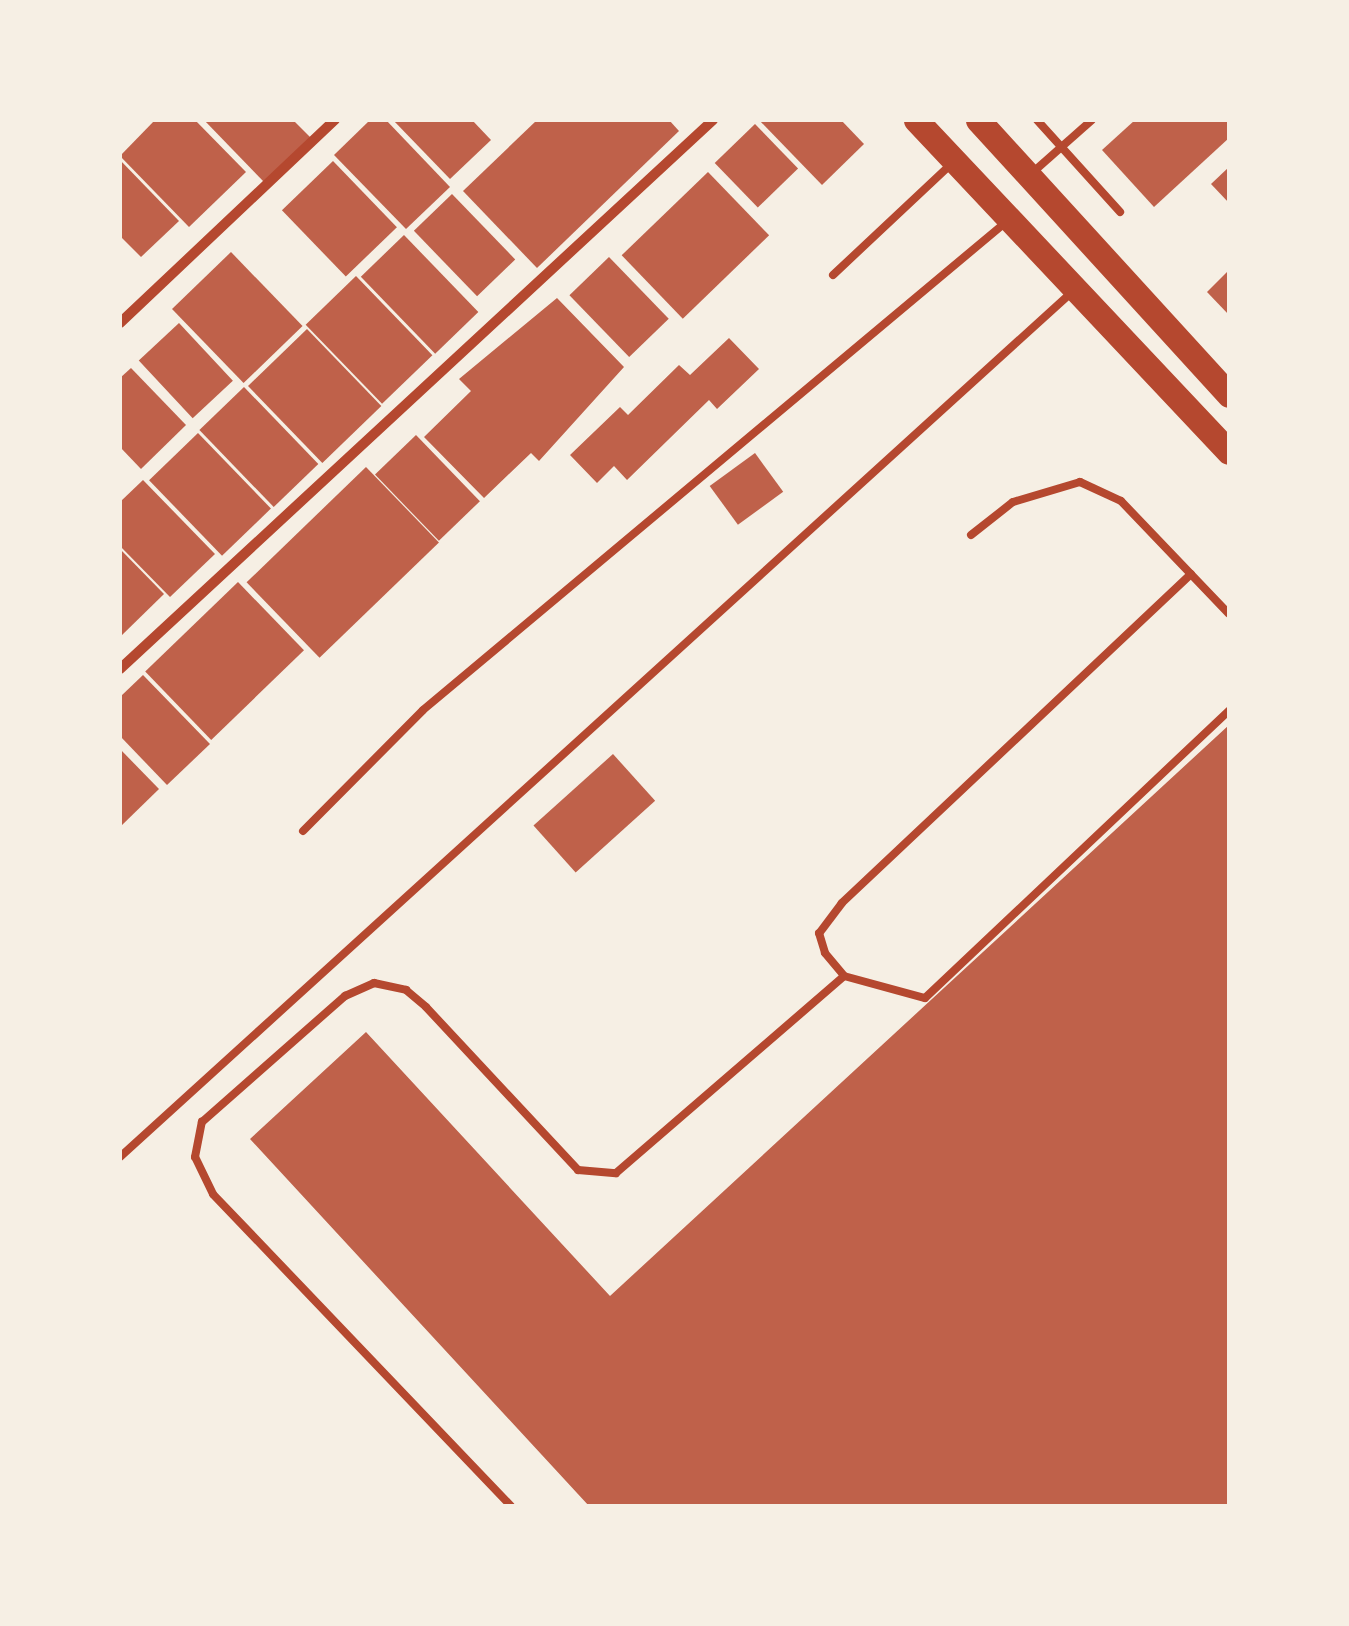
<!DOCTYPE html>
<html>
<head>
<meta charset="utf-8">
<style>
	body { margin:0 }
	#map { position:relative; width:1349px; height:1626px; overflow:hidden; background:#f6efe4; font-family:"Space Grotesk",sans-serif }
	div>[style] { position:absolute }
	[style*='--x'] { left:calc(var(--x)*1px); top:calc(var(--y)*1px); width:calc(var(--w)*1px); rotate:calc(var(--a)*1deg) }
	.building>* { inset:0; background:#bf614a; transform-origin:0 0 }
	.service>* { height:8px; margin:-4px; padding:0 4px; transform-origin:4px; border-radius:4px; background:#b5482f }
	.minor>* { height:10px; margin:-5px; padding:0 5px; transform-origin:5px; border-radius:5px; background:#b5482f }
	.primary>* { height:25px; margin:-12.5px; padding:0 12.5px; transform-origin:12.5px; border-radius:12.5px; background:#b5482f }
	span { translate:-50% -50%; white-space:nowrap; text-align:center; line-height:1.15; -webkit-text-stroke:9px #f6efe4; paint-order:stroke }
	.frame { position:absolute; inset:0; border:122px solid #f6efe4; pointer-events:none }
</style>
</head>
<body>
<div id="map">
	<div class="building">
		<i style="clip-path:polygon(155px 120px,195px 120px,246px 172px,189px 227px,120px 156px)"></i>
		<i style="clip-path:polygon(204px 120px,293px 120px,311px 138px,264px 182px)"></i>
		<i style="clip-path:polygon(370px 120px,386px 120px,450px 187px,406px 229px,334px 155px)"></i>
		<i style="clip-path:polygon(393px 120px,472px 120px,491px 140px,450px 179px)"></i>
		<i style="clip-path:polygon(537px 120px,669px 120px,679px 131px,537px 268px,463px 191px)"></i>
		<i style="clip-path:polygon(759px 120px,841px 120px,864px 144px,822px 185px)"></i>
		<i style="clip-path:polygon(1135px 120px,1229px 120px,1229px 138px,1154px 207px,1102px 150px)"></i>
		<i style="left:755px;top:124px;width:62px;height:56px;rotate:46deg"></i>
		<i style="clip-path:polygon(120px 160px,179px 221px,141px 257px,120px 236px)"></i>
		<i style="left:333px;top:161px;width:92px;height:71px;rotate:46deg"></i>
		<i style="clip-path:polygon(1229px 167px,1229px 203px,1211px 184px)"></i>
		<i style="left:708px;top:172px;width:88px;height:120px;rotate:46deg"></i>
		<i style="left:452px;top:194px;width:91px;height:53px;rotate:46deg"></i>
		<i style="left:404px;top:235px;width:107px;height:60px;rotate:46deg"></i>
		<i style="left:231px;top:252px;width:103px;height:82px;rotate:46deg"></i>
		<i style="left:609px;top:257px;width:86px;height:55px;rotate:46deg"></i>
		<i style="clip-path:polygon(1229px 270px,1229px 315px,1207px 292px)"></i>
		<i style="left:356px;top:276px;width:110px;height:70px;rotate:46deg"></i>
		<i style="clip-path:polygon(557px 298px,624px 367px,539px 461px,531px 453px,484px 498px,424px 437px,471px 391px,459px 379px)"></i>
		<i style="left:179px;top:323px;width:79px;height:55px;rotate:47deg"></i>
		<i style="left:307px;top:329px;width:107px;height:82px;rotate:46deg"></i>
		<i style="clip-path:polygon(729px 338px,759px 369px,717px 409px,709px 400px,627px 480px,614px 466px,597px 483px,570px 455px,620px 407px,628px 415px,679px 365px,690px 375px)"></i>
		<i style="clip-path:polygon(131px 368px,186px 425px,141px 469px,120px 447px,120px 378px)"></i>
		<i style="left:244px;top:387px;width:107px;height:62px;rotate:46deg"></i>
		<i style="left:198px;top:433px;width:105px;height:68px;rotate:46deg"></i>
		<i style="left:416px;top:435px;width:92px;height:57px;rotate:46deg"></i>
		<i style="left:755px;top:453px;width:48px;height:56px;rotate:54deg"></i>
		<i style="left:366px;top:467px;width:105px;height:166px;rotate:46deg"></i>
		<i style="clip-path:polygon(143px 480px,215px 554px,170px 597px,120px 546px,120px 502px)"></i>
		<i style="clip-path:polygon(120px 549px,164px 594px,120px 637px)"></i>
		<i style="left:238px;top:582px;width:95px;height:129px;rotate:46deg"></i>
		<i style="clip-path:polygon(143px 675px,210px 744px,167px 785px,120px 736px,120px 697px)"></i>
		<i style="clip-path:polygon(1229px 725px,1229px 1506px,589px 1506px,250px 1139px,366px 1032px,610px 1296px)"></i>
		<i style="clip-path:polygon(120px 749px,159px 789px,120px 827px)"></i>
		<i style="left:613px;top:754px;width:63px;height:107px;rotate:48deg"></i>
	</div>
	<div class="service">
		<i style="--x:1037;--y:120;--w:124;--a:47.9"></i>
		<i style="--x:1032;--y:173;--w:80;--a:-41.5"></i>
		<i style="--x:833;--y:275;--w:162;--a:-43.2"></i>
		<i style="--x:971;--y:535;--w:53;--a:-38.2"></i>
		<i style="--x:1013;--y:502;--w:70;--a:-16.6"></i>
		<i style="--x:1080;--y:482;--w:45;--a:24.9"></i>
		<i style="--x:1121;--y:501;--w:156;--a:46.3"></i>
		<i style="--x:1191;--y:574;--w:480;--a:136.7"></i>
		<i style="--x:842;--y:903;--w:38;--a:127"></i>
		<i style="--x:819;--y:933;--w:21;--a:73"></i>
		<i style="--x:825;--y:953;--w:30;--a:50"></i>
		<i style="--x:844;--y:976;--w:84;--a:15.2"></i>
		<i style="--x:925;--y:998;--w:418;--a:-43.4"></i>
		<i style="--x:303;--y:831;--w:170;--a:-45.2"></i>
		<i style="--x:423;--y:710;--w:760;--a:-39.93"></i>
		<i style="--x:120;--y:1157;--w:1286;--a:-42.26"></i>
		<i style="--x:511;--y:1506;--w:431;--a:-133.7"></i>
		<i style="--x:213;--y:1194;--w:41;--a:-115.9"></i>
		<i style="--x:195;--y:1157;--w:36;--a:-79"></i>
		<i style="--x:202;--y:1122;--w:191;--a:-41.4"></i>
		<i style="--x:345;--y:996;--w:32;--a:-24"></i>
		<i style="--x:374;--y:983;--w:33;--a:12"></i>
		<i style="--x:406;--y:990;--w:26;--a:40"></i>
		<i style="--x:426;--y:1007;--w:223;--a:47"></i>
		<i style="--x:578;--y:1170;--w:38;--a:5"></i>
		<i style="--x:616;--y:1173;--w:301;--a:-40.8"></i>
	</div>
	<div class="minor">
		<i style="--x:120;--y:323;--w:296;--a:-43.4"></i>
		<i style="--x:120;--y:669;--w:808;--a:-42.79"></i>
	</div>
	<div class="primary">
		<i style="--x:916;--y:120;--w:456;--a:46.7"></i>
		<i style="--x:978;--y:120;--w:372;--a:47.6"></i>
	</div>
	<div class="frame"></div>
</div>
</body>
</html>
